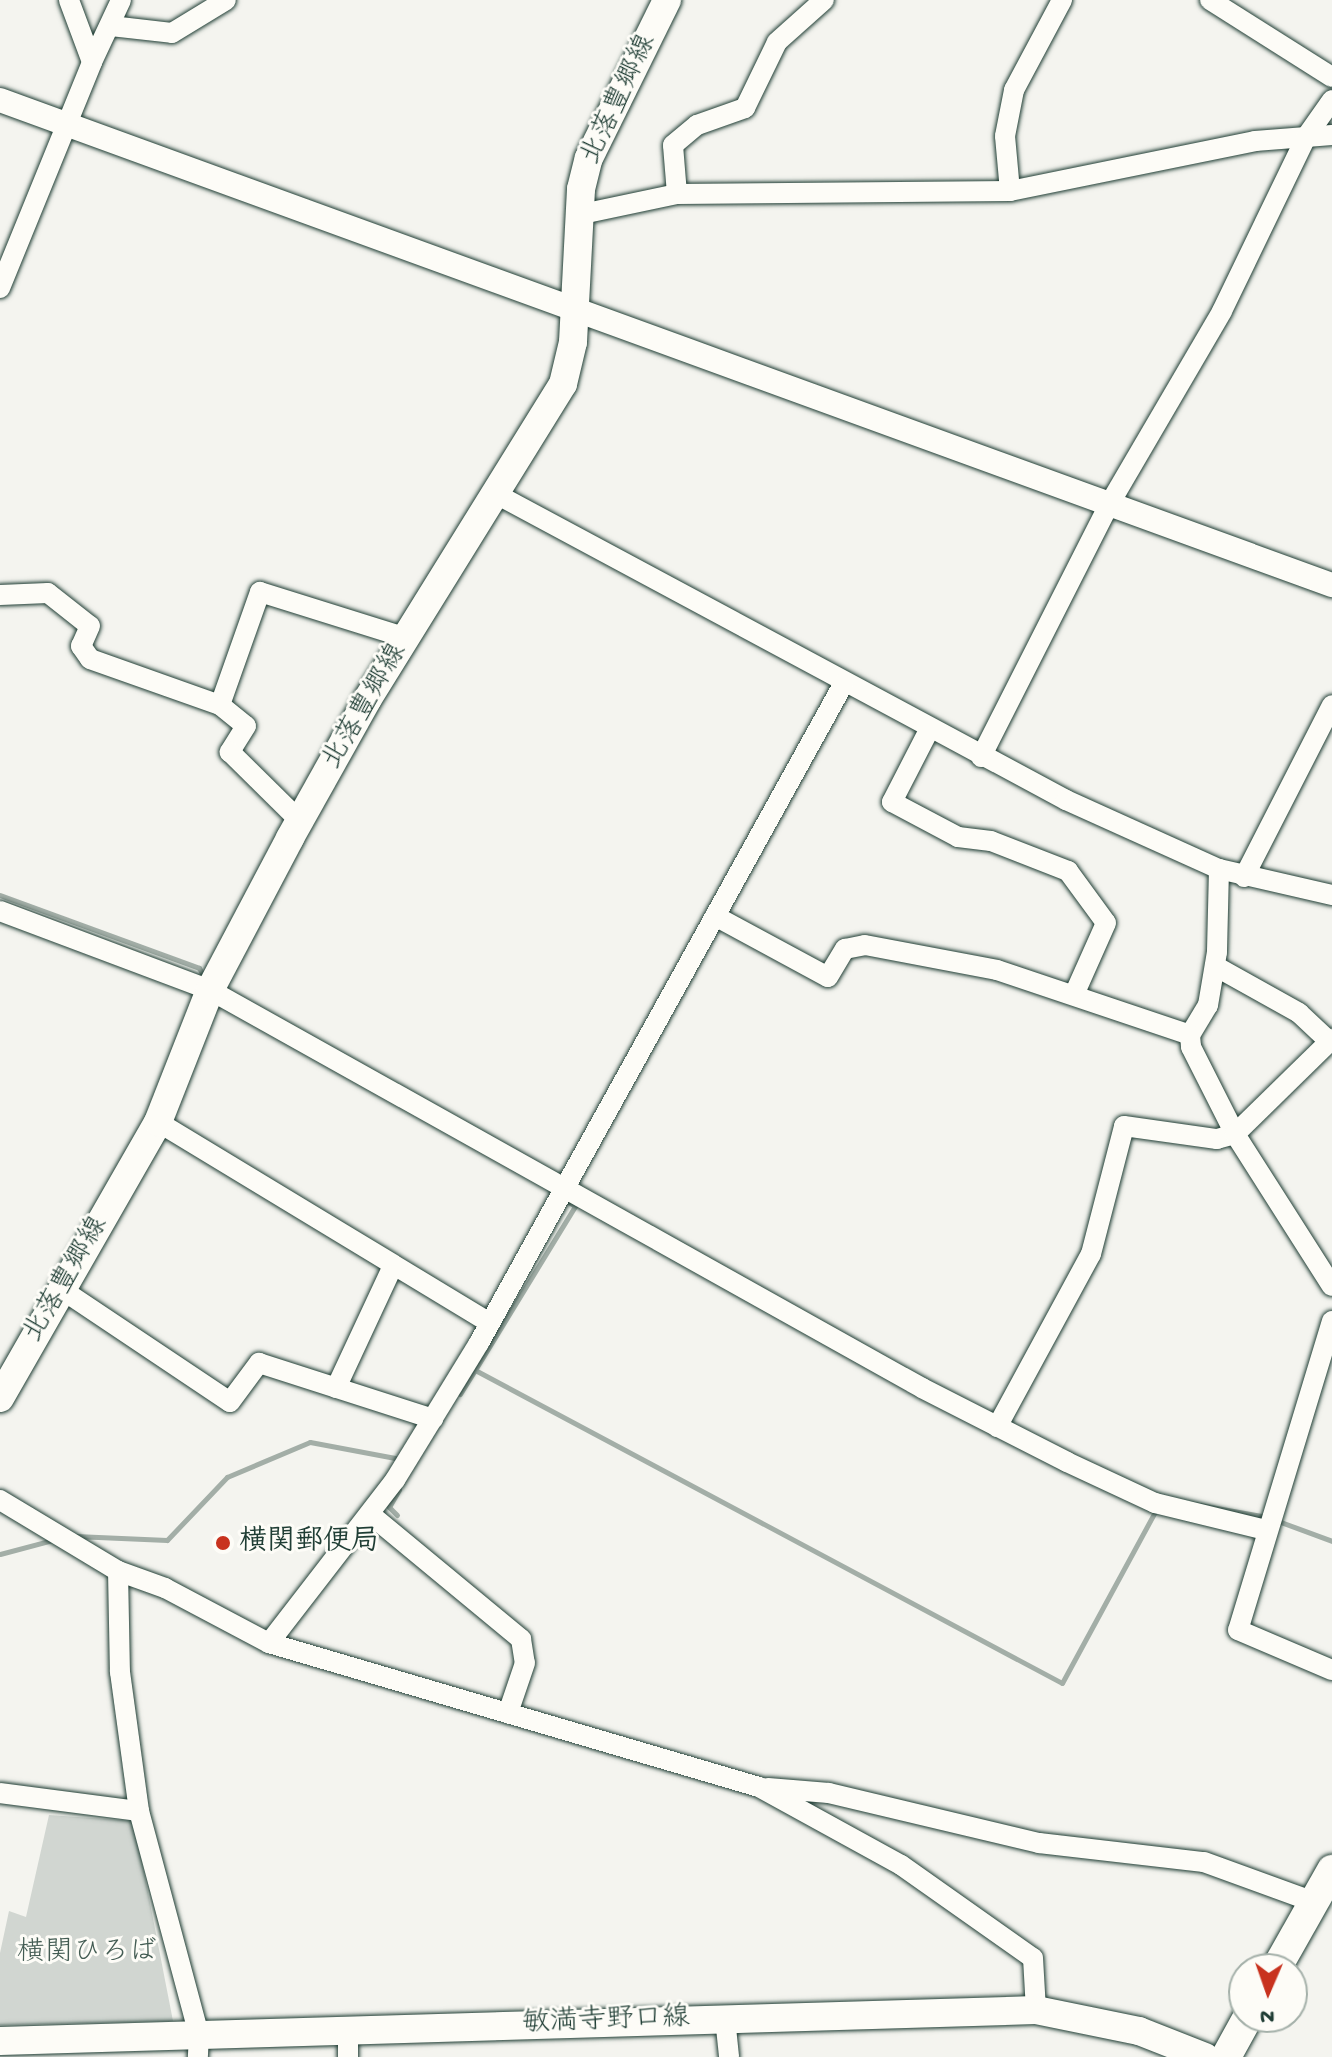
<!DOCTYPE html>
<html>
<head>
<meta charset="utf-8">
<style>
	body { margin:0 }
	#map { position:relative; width:1332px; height:2057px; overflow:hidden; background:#f4f4ef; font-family:"Gochi Hand","Klee One",sans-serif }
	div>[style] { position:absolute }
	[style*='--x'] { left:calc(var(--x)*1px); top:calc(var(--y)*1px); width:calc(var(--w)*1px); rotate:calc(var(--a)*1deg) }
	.green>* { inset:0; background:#d1d6d1 }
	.stream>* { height:5px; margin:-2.5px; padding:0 2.5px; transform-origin:2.5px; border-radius:2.5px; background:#a3aea7 }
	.roads { filter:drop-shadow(0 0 2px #1f3d34) drop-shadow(0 0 2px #1f3d34) }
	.minor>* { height:20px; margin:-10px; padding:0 10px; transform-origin:10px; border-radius:10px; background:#fdfcf7 }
	.tertiary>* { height:24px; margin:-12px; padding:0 12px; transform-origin:12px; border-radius:12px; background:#fdfcf7 }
	.secondary>* { height:28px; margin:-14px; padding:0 14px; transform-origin:14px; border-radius:14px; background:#fdfcf7 }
	.primary>* { height:30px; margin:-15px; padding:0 15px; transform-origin:15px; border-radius:15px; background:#fdfcf7 }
	.dots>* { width:22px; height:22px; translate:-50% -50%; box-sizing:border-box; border:4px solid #fdfcf7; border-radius:50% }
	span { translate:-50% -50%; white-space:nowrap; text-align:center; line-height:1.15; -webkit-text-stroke:6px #fdfcf7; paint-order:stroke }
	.street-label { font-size:28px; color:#1f3d34 }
	.poi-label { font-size:28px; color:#1f3d34; font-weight:700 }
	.left { translate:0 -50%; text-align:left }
	.park-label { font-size:28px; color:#435c53 }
	.north { position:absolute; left:1228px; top:1953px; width:80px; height:80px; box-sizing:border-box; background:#fdfcf7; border:2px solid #a4b0a9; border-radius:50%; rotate:182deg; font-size:22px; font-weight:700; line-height:32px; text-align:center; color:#1f3d34 }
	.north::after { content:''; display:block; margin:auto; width:28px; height:36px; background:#c8321e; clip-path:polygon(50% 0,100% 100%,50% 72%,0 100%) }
</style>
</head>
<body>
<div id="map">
	<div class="green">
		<i style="clip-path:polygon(49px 1815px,134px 1821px,173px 2021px,0 2025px,0 1953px,9px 1911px,26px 1917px)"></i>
	</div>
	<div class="stream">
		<i style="--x:0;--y:895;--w:212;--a:20.1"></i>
		<i style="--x:199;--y:968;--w:12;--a:59"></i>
		<i style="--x:475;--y:1370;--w:192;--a:-58.6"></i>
		<i style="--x:575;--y:1206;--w:9;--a:-148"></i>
		<i style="--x:460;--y:1394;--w:28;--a:-58"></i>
		<i style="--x:475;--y:1370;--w:665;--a:28.07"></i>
		<i style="--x:1062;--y:1683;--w:199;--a:-61.5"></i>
		<i style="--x:1160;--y:1498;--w:110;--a:10"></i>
		<i style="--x:397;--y:1515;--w:11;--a:-135"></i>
		<i style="--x:389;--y:1507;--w:20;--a:-60"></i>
		<i style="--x:1278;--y:1521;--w:58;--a:20.3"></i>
		<i style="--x:75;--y:1536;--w:92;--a:2.5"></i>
		<i style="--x:167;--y:1540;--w:87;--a:-46.4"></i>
		<i style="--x:227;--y:1477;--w:90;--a:-22.9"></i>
		<i style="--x:310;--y:1442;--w:92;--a:10.7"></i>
		<i style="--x:0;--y:1554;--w:55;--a:-14.8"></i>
	</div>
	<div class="roads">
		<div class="minor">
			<i style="--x:1210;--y:0;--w:144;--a:32.3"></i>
			<i style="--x:111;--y:26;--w:61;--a:6.5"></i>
			<i style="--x:172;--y:33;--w:63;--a:-31.4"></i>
			<i style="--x:92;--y:62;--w:68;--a:-64.9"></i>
			<i style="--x:1010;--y:191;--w:55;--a:-95.2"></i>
			<i style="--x:1005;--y:136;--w:47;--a:-78.9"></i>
			<i style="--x:1014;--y:90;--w:102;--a:-61.9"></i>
			<i style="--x:677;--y:194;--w:49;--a:-94.7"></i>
			<i style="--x:673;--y:145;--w:31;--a:-40"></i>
			<i style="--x:697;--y:125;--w:51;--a:-19.5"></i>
			<i style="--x:745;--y:108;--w:73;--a:-64.1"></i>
			<i style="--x:777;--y:42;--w:63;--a:-41.8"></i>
			<i style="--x:582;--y:214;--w:97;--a:-11.9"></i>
			<i style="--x:677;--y:194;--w:333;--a:-0.5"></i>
			<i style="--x:1010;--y:191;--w:250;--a:-11.5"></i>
			<i style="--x:1255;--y:141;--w:77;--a:-4.5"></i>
			<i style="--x:0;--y:288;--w:244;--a:-67.8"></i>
			<i style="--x:92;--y:62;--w:66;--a:-110.4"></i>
			<i style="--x:498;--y:495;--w:645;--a:28.23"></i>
			<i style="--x:1066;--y:800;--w:168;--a:24.3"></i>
			<i style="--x:1219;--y:869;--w:116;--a:13"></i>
			<i style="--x:0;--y:595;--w:48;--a:-2.4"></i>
			<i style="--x:48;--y:593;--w:53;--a:38.2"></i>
			<i style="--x:90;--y:626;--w:22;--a:114"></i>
			<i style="--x:81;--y:646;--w:16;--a:55"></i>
			<i style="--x:90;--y:659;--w:138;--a:19.5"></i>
			<i style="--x:220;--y:705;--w:120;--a:-70.5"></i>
			<i style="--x:260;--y:592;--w:154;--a:17.4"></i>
			<i style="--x:220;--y:705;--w:33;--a:39"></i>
			<i style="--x:246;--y:726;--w:31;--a:122"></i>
			<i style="--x:230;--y:752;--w:98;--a:44.6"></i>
			<i style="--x:929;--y:730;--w:81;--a:117.2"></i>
			<i style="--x:892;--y:802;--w:75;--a:27.9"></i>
			<i style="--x:958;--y:837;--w:33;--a:7"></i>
			<i style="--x:991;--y:841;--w:83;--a:21.3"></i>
			<i style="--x:1068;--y:871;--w:64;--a:53.8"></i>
			<i style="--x:1106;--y:923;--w:79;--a:114"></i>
			<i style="--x:981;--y:757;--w:285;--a:-63.1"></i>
			<i style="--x:1110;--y:503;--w:222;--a:-59.7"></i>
			<i style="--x:1222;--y:311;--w:193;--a:-64.2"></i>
			<i style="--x:1306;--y:137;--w:45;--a:-54.9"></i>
			<i style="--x:1219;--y:869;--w:83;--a:91.4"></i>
			<i style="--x:1217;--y:952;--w:54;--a:99.6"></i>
			<i style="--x:1208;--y:1005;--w:35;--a:121"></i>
			<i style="--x:1190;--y:1035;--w:12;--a:85"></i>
			<i style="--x:1191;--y:1047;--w:97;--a:63.2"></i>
			<i style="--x:1235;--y:1134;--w:180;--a:57.5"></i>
			<i style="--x:1244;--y:877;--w:193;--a:-62.9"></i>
			<i style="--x:0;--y:911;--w:224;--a:20.6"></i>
			<i style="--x:210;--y:990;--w:816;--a:29.2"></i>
			<i style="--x:922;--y:1388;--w:163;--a:27"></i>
			<i style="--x:1067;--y:1462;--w:97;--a:25"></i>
			<i style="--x:1155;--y:1503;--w:114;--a:13.7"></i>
			<i style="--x:715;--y:916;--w:128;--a:28.4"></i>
			<i style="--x:828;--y:977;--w:33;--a:-59"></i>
			<i style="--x:845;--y:949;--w:20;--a:-11"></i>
			<i style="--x:865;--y:945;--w:134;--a:10.7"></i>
			<i style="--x:997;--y:970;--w:204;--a:18.6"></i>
			<i style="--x:1215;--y:966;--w:96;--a:29.2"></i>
			<i style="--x:1299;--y:1013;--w:42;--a:43.1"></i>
			<i style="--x:158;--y:1122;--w:388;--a:31.2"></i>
			<i style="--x:61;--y:1289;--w:203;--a:33.8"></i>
			<i style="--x:230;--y:1402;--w:49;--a:-53.4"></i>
			<i style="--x:259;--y:1363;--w:183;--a:17.8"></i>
			<i style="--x:1332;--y:1321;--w:323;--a:106.9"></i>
			<i style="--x:1238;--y:1630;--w:102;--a:23.1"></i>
			<i style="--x:336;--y:1388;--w:135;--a:-65"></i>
			<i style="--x:997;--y:1427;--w:197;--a:-61.5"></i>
			<i style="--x:1091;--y:1254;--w:132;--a:-75.5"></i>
			<i style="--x:1124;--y:1126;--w:94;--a:8"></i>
			<i style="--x:1217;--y:1139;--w:19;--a:-16"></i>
			<i style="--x:1235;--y:1134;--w:136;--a:-44.4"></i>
			<i style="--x:0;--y:1500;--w:138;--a:31"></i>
			<i style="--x:118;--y:1571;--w:50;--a:19.9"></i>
			<i style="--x:165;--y:1588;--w:118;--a:27.9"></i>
			<i style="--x:269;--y:1643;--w:511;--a:16.38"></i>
			<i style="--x:759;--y:1787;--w:162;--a:28.8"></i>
			<i style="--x:901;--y:1865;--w:161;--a:35.2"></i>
			<i style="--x:1033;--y:1958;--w:52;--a:86.7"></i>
			<i style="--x:371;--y:1515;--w:195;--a:39.6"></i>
			<i style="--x:521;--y:1639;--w:24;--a:81"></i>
			<i style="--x:525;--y:1663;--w:53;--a:108.8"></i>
			<i style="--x:118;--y:1571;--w:101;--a:88.9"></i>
			<i style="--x:120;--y:1672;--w:140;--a:82.2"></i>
			<i style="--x:139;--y:1811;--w:232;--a:75"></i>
			<i style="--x:199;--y:2035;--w:22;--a:93"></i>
			<i style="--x:269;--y:1643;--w:206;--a:-52.3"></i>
			<i style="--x:395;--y:1480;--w:161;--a:-58.5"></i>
			<i style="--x:479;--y:1343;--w:754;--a:-61.06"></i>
			<i style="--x:768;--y:1788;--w:61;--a:4.7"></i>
			<i style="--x:829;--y:1793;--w:216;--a:13.4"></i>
			<i style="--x:1039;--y:1843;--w:166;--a:6.6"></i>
			<i style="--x:1204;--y:1862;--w:117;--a:20"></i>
			<i style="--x:0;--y:1793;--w:140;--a:7.4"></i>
			<i style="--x:725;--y:2018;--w:39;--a:84"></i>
			<i style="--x:348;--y:2028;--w:29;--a:90"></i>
		</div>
		<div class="tertiary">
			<i style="--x:0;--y:100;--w:1418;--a:20.01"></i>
		</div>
		<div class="secondary">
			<i style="--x:0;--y:1398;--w:318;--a:-60.2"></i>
			<i style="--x:158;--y:1122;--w:142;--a:-68.5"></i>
			<i style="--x:210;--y:990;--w:172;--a:-62.2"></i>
			<i style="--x:290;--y:838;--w:158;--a:-60.8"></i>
			<i style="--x:367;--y:700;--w:372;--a:-58.2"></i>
			<i style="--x:563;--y:384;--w:43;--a:-76.6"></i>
			<i style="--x:573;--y:342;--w:153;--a:-87"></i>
			<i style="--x:581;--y:189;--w:32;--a:-76"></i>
			<i style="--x:589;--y:158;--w:176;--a:-63.7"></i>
			<i style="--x:0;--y:2041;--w:1036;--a:-1.71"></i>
			<i style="--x:1036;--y:2010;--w:105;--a:11.5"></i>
			<i style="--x:1139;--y:2031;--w:71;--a:21.5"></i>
		</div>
		<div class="primary">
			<i style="--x:1276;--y:1969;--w:114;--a:-60.5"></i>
			<i style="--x:1226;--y:2057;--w:46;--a:-61.2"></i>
		</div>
	</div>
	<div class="dots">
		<i style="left:223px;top:1543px;background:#c8321e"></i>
	</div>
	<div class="street-label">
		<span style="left:620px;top:100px;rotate:-65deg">北落豊郷線</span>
		<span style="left:366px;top:707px;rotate:-60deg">北落豊郷線</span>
		<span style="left:67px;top:1280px;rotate:-60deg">北落豊郷線</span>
		<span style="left:606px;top:2022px;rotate:-2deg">敏満寺野口線</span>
	</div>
	<div class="poi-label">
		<span class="left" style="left:239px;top:1543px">横関郵便局</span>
	</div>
	<div class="park-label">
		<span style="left:87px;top:1954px">横関ひろば</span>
	</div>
	<div class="north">N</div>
</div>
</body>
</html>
